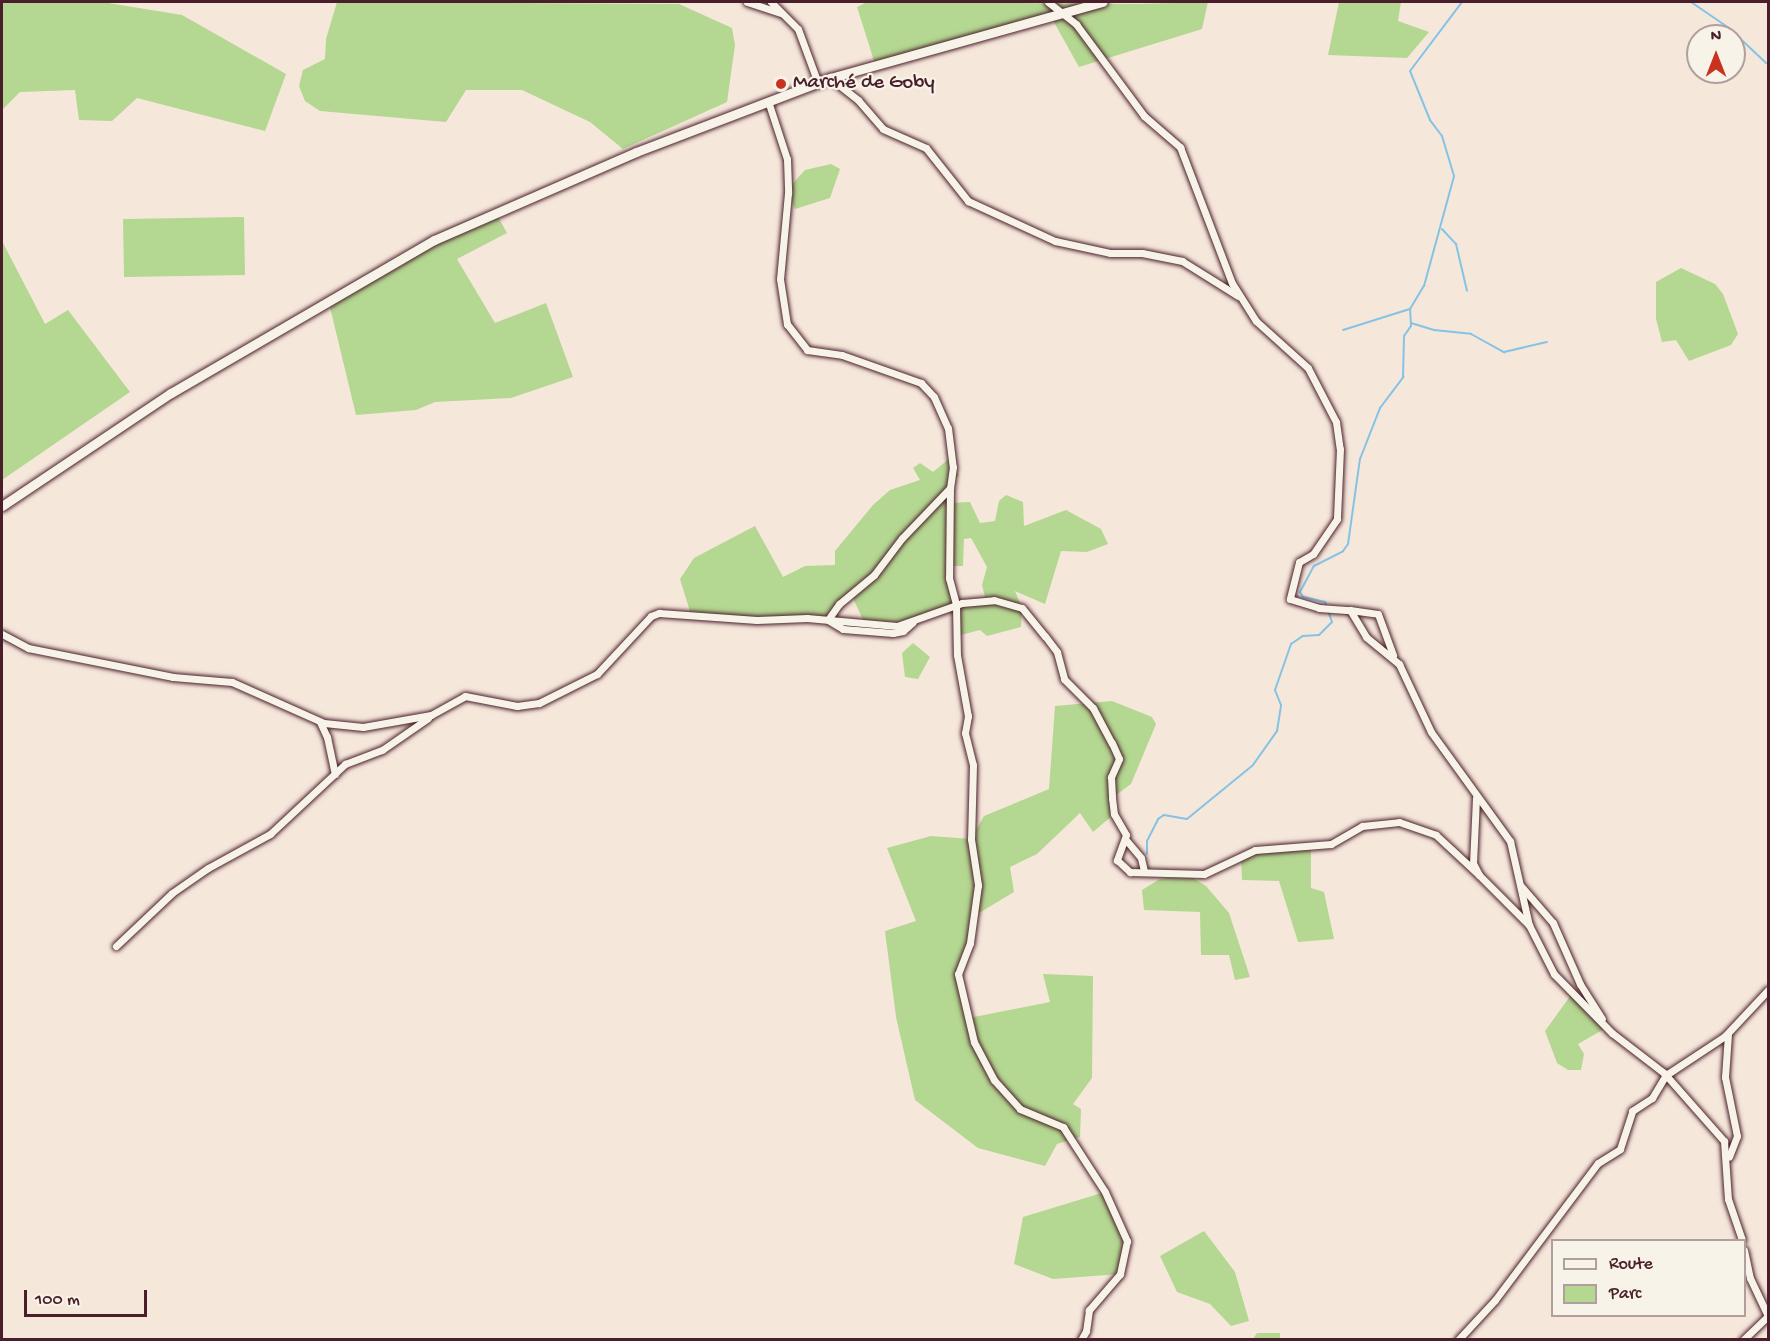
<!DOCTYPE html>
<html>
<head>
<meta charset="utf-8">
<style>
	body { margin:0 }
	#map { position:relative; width:1770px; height:1341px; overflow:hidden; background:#f6e7db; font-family:"Gochi Hand",sans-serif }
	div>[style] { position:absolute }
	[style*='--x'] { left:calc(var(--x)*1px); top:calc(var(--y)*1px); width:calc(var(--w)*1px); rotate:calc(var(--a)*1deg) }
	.green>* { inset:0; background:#b4d791; transform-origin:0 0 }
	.stream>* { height:2px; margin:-1px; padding:0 1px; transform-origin:1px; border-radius:1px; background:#85c3e5 }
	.roads { filter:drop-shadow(0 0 2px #4a1f2b) drop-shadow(0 0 2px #4a1f2b) }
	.street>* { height:7px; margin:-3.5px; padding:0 3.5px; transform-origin:3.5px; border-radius:3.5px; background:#f7f3e8 }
	.secondary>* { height:9px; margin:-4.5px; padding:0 4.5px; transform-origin:4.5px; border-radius:4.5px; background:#f7f3e8 }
	.dots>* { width:16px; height:16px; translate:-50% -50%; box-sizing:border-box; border:3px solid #f7f3e8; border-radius:50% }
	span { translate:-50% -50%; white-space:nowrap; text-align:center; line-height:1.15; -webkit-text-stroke:4.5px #f7f3e8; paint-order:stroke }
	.poi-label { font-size:21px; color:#4a1f2b }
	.left { translate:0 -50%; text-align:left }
	.frame { position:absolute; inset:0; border:3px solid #4a1f2b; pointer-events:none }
	.legend { position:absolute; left:1551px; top:1239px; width:195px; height:78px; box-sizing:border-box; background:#f7f3e8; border:2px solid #b29e9c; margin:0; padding:8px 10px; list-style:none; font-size:18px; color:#4a1f2b }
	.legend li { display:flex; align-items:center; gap:12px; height:30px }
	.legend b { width:30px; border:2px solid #b29e9c }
	.north { position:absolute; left:1686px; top:24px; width:60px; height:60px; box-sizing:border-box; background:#f7f3e8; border:2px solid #b29e9c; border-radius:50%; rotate:0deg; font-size:16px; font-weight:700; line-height:24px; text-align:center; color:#4a1f2b }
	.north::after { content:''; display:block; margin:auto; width:21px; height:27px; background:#c8321e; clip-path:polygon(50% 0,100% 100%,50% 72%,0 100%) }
	.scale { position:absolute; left:24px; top:1290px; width:123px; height:27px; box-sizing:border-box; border:3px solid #4a1f2b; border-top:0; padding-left:8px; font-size:18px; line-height:21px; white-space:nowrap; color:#4a1f2b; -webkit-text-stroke:4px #f7f3e8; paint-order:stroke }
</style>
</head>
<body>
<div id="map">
	<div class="green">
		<i style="clip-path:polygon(2px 2px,102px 2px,182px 15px,286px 74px,265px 131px,137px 98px,112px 121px,79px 120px,75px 90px,20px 92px,2px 110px)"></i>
		<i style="clip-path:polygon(337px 2px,679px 4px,732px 28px,735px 45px,727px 102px,623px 149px,590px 122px,522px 90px,466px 90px,446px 122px,320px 111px,305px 101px,299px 86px,303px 70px,325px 59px,326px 39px)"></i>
		<i style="clip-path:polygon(867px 2px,1137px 4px,1208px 2px,1202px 29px,1079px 67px,1050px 15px,875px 64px,857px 7px)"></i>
		<i style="clip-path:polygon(1339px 2px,1401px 2px,1398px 21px,1429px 32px,1407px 58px,1328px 55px)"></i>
		<i style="clip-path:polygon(831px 164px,840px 169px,830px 198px,795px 209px,788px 193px,795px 181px,805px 170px)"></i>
		<i style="clip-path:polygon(496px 213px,507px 233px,457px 259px,495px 323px,546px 303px,573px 377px,511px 398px,435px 402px,416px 410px,356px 415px,328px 299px)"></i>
		<i style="left:244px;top:217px;width:58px;height:121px;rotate:89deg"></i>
		<i style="clip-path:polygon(2px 241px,45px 324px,68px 310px,130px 392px,2px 480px)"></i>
		<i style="clip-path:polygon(1681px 268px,1715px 284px,1723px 294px,1738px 334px,1731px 345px,1689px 361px,1676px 340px,1662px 342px,1656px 319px,1656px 282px)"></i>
		<i style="clip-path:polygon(evenodd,950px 458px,959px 476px,954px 479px,951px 503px,970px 502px,980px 523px,995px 521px,999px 501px,1006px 495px,1023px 502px,1024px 526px,1066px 510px,1101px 529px,1108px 544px,1087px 552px,1061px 551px,1045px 604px,1015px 591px,1022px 608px,1021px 627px,987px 636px,980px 630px,957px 636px,954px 609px,909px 622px,865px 624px,852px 596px,839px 604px,828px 620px,692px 618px,680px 579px,694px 558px,755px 526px,783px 577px,805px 566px,835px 565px,835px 551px,873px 505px,890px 490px,920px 480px,913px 468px,920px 463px,933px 472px,950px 458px,971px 538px,987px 567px,982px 585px,985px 597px,957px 603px,951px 566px,963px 566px,964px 539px,971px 538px)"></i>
		<i style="clip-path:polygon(913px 643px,930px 657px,918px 679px,905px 677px,902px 653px)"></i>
		<i style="clip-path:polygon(1112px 701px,1152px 717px,1156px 724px,1131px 784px,1112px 798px,1114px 814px,1093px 832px,1080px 813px,1037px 854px,1010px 867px,1014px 892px,974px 916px,970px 943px,959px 968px,969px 1018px,1050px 1002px,1043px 974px,1093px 976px,1092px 1078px,1073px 1104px,1081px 1109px,1080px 1137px,1057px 1144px,1045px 1166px,978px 1148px,915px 1100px,896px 1017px,885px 931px,916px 921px,887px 848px,931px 836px,971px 839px,984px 816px,1049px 789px,1055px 706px)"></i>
		<i style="clip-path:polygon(1311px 844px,1311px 888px,1324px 892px,1334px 939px,1298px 942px,1279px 881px,1242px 880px,1241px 858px,1255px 850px)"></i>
		<i style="clip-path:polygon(1188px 875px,1206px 886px,1229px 913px,1250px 977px,1235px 980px,1229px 955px,1201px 955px,1200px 912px,1144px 910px,1142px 890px,1160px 879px)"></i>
		<i style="clip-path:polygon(1571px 995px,1606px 1028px,1578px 1044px,1584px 1054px,1581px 1070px,1568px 1070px,1557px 1063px,1545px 1031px)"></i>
		<i style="clip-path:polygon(1105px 1192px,1127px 1241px,1120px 1274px,1053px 1279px,1014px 1264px,1023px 1217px)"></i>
		<i style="clip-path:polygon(1204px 1231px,1235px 1272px,1249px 1321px,1231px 1326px,1210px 1304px,1177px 1292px,1160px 1256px)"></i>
		<i style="clip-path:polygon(1257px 1333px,1280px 1333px,1280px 1339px,1253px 1339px)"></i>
	</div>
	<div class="stream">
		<i style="--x:1691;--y:2;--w:46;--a:34.4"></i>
		<i style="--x:1729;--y:28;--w:51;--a:43.4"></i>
		<i style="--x:1442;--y:229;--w:21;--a:47"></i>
		<i style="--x:1456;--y:244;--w:48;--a:76.8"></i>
		<i style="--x:1411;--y:323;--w:24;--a:17"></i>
		<i style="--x:1434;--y:330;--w:37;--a:6"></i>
		<i style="--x:1471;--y:334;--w:38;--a:29"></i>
		<i style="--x:1504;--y:352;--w:44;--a:-13.1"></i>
		<i style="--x:1343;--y:330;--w:70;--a:-17.4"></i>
		<i style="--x:1147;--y:854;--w:13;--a:-90"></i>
		<i style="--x:1147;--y:841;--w:25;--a:-63"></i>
		<i style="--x:1158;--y:819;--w:7;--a:-34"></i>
		<i style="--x:1164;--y:815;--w:23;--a:10"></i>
		<i style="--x:1187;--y:819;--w:85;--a:-39.3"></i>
		<i style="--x:1253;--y:765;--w:42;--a:-54.8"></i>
		<i style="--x:1277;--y:731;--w:26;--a:-81"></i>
		<i style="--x:1281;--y:705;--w:16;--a:-112"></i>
		<i style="--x:1275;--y:690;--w:49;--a:-70.8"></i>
		<i style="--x:1291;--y:644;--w:14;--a:-34"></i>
		<i style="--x:1303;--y:636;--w:16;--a:-4"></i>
		<i style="--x:1319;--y:635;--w:18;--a:-45"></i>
		<i style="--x:1332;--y:622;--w:21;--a:-109"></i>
		<i style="--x:1325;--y:602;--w:23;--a:-167"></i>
		<i style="--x:1303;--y:597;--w:6;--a:-121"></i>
		<i style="--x:1300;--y:592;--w:30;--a:-62"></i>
		<i style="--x:1314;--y:566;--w:33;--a:-27"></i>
		<i style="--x:1343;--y:551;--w:9;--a:-54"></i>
		<i style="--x:1348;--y:544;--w:86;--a:-82"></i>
		<i style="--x:1360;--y:459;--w:55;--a:-68.6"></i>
		<i style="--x:1380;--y:408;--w:39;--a:-53"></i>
		<i style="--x:1403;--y:377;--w:41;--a:-88.6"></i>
		<i style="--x:1404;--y:336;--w:12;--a:-55"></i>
		<i style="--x:1411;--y:326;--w:17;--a:-93"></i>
		<i style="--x:1410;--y:309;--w:27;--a:-59"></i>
		<i style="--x:1424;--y:286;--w:114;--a:-74.7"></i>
		<i style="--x:1454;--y:176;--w:42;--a:-106.7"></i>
		<i style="--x:1442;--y:136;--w:20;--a:-127"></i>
		<i style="--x:1430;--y:120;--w:53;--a:-112.2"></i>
		<i style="--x:1410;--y:71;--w:86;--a:-53"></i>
	</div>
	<div class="roads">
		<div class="street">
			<i style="--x:747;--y:2;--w:36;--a:18"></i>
			<i style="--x:771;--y:2;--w:38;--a:45"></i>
			<i style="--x:798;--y:29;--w:58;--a:69.7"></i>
			<i style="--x:1048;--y:2;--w:36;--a:38"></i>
			<i style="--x:1076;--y:24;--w:114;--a:53.5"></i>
			<i style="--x:1144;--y:116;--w:48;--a:40.7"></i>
			<i style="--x:1180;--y:147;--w:146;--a:69.1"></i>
			<i style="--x:1232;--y:283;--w:45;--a:57.7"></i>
			<i style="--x:1256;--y:321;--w:70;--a:42.1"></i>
			<i style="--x:1308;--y:368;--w:61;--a:62.6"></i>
			<i style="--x:1336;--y:422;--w:27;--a:82"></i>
			<i style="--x:1340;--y:449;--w:70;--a:92.5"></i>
			<i style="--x:1337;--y:519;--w:42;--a:124.4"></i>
			<i style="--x:1313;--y:554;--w:16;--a:150"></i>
			<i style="--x:1299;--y:562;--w:38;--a:104"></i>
			<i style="--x:1290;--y:599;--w:30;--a:17"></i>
			<i style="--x:1319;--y:608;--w:31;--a:4"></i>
			<i style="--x:1350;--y:610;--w:31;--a:59"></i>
			<i style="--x:1366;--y:637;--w:43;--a:39.3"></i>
			<i style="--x:1399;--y:664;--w:75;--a:64.8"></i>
			<i style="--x:1431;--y:732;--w:135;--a:54.1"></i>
			<i style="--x:1510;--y:841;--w:86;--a:77.3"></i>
			<i style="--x:1529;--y:925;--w:55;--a:63"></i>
			<i style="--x:1554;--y:974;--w:83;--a:45.5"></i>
			<i style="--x:1612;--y:1033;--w:66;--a:37.6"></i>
			<i style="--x:1664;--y:1073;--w:91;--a:48.6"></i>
			<i style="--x:1724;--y:1141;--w:58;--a:86.1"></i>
			<i style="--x:1728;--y:1199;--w:43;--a:71.1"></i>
			<i style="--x:830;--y:78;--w:36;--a:38"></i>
			<i style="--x:858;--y:100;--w:38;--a:49"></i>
			<i style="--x:883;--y:129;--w:47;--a:23.8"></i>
			<i style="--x:926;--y:148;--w:68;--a:51.6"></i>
			<i style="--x:968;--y:201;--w:96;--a:24.7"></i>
			<i style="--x:1055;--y:241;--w:56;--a:12.3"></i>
			<i style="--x:1110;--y:253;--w:32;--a:0"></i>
			<i style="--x:1142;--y:253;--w:41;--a:11.3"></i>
			<i style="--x:1182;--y:261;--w:66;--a:32"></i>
			<i style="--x:768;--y:101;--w:61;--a:71.9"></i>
			<i style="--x:787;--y:159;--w:34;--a:88"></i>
			<i style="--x:788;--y:193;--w:86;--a:95.3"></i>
			<i style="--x:780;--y:279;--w:46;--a:81.2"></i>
			<i style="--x:787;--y:324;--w:33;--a:52"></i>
			<i style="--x:807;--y:350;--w:35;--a:8"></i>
			<i style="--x:842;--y:355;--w:84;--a:19.5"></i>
			<i style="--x:921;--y:383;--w:19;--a:47"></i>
			<i style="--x:934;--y:397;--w:34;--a:66"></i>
			<i style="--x:948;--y:428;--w:39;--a:83"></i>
			<i style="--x:953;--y:467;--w:21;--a:98"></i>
			<i style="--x:950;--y:488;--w:69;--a:133.8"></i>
			<i style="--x:902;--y:538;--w:46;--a:127.1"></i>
			<i style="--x:874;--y:575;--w:45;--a:140.4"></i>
			<i style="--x:839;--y:604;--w:19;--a:125"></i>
			<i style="--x:828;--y:620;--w:17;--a:31"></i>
			<i style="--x:843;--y:629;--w:50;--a:4.6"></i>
			<i style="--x:893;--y:633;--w:10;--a:-11"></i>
			<i style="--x:903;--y:631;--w:13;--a:-42"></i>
			<i style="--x:950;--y:488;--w:90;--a:90.6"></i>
			<i style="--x:949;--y:578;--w:28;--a:75"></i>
			<i style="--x:956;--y:605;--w:50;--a:88.9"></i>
			<i style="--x:957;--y:655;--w:62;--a:79.8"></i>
			<i style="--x:968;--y:716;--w:17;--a:100"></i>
			<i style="--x:965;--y:733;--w:33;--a:76"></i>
			<i style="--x:973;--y:765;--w:74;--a:91.5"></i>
			<i style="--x:971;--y:839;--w:47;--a:81.3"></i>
			<i style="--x:978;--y:885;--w:59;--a:97.9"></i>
			<i style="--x:970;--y:943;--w:33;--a:111"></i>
			<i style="--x:958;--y:974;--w:70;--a:76.8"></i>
			<i style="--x:974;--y:1042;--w:43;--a:62.2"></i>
			<i style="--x:994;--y:1080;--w:39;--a:48"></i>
			<i style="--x:1020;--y:1109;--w:47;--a:22.7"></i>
			<i style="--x:1063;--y:1127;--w:77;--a:57.1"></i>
			<i style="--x:1105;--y:1192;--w:54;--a:65.8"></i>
			<i style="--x:1127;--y:1241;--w:34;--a:102"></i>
			<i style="--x:1120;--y:1274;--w:48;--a:130.7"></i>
			<i style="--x:1089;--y:1310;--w:21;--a:98"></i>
			<i style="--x:1086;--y:1331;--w:10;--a:119"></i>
			<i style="--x:1350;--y:610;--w:28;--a:8"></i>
			<i style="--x:1378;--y:614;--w:44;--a:69.9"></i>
			<i style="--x:2;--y:634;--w:30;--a:28"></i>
			<i style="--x:28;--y:648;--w:148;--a:11.3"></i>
			<i style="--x:173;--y:677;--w:59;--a:4.8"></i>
			<i style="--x:232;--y:682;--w:101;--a:24"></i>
			<i style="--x:324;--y:723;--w:39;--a:6"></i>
			<i style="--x:363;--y:727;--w:69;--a:-10"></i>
			<i style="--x:431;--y:715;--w:39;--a:-29"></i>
			<i style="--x:465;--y:696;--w:53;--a:10.9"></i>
			<i style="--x:517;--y:706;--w:22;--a:-8"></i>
			<i style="--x:539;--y:703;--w:65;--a:-26.6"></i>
			<i style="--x:597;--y:674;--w:79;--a:-47"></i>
			<i style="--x:651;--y:616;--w:9;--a:-21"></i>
			<i style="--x:659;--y:613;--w:98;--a:4.1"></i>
			<i style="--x:757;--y:620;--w:50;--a:-2.3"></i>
			<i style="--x:807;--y:618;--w:90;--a:5.1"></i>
			<i style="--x:897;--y:626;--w:69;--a:-19.5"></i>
			<i style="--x:962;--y:603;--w:32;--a:-5"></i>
			<i style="--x:994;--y:600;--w:29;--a:16"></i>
			<i style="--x:1022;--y:608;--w:36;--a:51"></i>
			<i style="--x:1045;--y:636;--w:20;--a:53"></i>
			<i style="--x:1057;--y:652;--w:28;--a:75"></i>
			<i style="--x:1064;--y:679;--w:41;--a:45"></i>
			<i style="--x:1093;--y:708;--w:40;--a:62"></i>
			<i style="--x:1112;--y:743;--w:17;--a:66"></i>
			<i style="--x:1119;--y:759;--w:20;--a:114"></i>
			<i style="--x:1111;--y:777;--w:21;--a:87"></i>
			<i style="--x:1112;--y:798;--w:16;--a:83"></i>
			<i style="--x:1114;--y:814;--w:24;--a:60"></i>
			<i style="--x:1126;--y:835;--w:27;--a:110"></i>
			<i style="--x:1117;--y:860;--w:18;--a:43"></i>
			<i style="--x:1130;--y:872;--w:74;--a:1.5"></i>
			<i style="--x:1204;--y:874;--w:56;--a:-25.2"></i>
			<i style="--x:1255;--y:850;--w:76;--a:-4.5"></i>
			<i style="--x:1331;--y:844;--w:36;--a:-30"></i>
			<i style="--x:1362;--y:826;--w:37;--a:-6"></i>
			<i style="--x:1399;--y:822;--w:39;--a:19"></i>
			<i style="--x:1436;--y:835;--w:59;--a:42.9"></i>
			<i style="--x:320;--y:722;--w:17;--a:65"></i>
			<i style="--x:327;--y:737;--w:38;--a:78"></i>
			<i style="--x:1476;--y:798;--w:65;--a:92.6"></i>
			<i style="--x:1473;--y:863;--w:13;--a:63"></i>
			<i style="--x:1479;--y:875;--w:71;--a:45"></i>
			<i style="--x:1126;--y:840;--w:23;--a:50"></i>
			<i style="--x:1141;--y:858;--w:13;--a:77"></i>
			<i style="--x:1521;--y:886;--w:49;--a:49.1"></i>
			<i style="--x:1553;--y:923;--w:67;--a:66.1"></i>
			<i style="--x:1580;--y:984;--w:41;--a:57.8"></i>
			<i style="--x:116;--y:946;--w:77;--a:-43.4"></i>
			<i style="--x:172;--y:893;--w:44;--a:-34.8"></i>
			<i style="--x:208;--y:868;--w:71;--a:-28.7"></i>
			<i style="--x:270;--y:834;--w:103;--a:-43"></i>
			<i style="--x:345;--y:764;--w:40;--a:-21"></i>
			<i style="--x:382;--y:750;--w:56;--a:-34.8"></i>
			<i style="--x:1728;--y:1034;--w:43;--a:94"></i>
			<i style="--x:1725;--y:1077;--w:60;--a:78.5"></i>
			<i style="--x:1737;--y:1136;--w:22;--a:111"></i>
			<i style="--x:1744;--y:1250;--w:29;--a:78"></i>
			<i style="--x:1750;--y:1278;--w:42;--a:64.7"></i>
			<i style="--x:1458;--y:1340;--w:54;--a:-47.2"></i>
			<i style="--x:1495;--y:1300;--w:171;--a:-53.1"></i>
			<i style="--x:1598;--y:1163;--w:26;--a:-32"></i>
			<i style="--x:1620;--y:1149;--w:40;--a:-72"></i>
			<i style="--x:1632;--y:1111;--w:24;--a:-33"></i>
			<i style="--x:1652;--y:1098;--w:27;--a:-59"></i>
			<i style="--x:1666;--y:1075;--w:71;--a:-33.5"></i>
			<i style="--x:1725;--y:1036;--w:63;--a:-46.9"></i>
			<i style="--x:1743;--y:1340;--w:35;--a:-44"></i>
		</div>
		<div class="secondary">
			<i style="--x:2;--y:506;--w:203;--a:-33.8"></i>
			<i style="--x:171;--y:393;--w:304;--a:-30.2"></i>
			<i style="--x:434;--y:240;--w:220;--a:-23.5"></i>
			<i style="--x:636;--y:152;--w:208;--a:-20.9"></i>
			<i style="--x:830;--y:78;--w:283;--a:-15.6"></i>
		</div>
	</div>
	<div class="dots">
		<i style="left:781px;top:84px;background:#c8321e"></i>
	</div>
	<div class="poi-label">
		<span class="left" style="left:793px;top:84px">Marché de Goby</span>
	</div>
	<div class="frame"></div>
	<ul class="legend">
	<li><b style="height:8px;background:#f7f3e8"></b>Route</li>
	<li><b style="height:16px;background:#b4d791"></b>Parc</li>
	</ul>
	<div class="north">N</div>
	<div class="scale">100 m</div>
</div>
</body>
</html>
